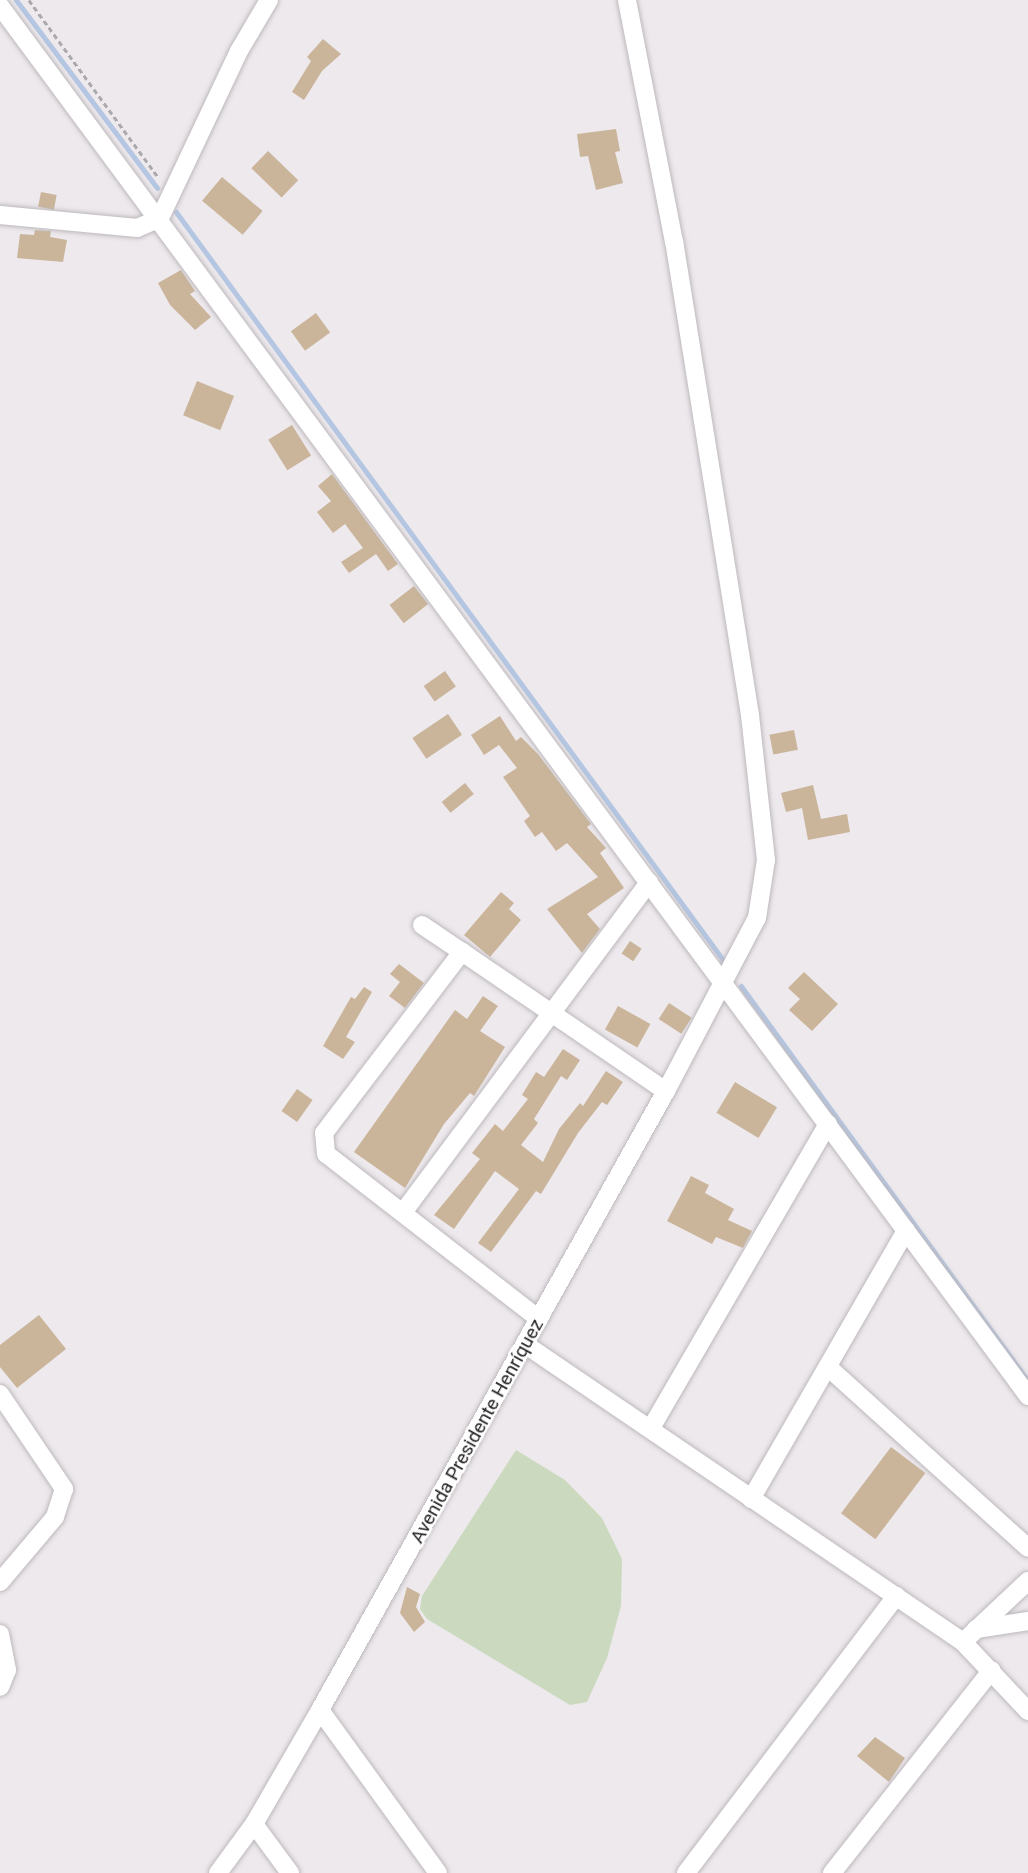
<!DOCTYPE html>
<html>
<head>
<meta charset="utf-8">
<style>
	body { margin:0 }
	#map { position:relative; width:1028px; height:1873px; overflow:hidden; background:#ede9ed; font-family:Roboto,sans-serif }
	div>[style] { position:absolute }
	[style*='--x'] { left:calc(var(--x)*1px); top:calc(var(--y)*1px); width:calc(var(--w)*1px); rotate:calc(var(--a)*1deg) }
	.green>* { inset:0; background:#cbdabf }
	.stream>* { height:5px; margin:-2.5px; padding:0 2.5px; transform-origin:2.5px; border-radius:2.5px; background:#b4c6e1 }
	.building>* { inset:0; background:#cab59a; transform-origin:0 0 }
	.path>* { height:2.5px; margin-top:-1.25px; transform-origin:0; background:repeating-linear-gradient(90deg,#aca9ac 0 5px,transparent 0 8.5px) }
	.roads { filter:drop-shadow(0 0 2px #bdb8bc) drop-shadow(0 0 2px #bdb8bc) }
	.minor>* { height:18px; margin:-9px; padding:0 9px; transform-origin:9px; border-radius:9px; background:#fff }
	span { translate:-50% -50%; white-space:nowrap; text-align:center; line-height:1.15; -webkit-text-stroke:5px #fff; paint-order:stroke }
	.street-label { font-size:19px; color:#232122 }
</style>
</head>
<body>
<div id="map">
	<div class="green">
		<i style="clip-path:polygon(516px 1450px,565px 1480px,602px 1518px,622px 1559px,621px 1606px,607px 1658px,587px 1702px,570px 1705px,427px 1619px,420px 1609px,422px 1596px)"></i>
	</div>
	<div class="stream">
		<i style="--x:16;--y:0;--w:235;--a:53.1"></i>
		<i style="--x:176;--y:212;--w:932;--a:53.82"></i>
		<i style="--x:741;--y:986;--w:487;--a:54"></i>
	</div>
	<div class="building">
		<i style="clip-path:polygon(323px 39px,341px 54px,322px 71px,304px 100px,292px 92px,311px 61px,307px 57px)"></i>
		<i style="clip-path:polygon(616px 129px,620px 151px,615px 152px,623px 183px,596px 190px,588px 156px,580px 157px,577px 134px)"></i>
		<i style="left:268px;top:151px;width:42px;height:24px;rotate:44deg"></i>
		<i style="left:222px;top:177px;width:53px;height:31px;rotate:40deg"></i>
		<i style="left:41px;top:192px;width:16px;height:15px;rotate:11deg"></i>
		<i style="clip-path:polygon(35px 230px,51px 231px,50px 237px,67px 240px,63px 262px,17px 258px,20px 234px,34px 235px)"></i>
		<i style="clip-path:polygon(181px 270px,195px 291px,190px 294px,211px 317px,195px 330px,170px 305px,158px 283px)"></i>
		<i style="left:316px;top:313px;width:24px;height:31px;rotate:54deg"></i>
		<i style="left:197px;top:381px;width:40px;height:37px;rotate:22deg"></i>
		<i style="left:292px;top:425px;width:36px;height:28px;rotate:58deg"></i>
		<i style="clip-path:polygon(332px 474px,398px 564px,388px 571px,376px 554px,349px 573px,341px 562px,363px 548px,345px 524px,333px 533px,317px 512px,331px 501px,318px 486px)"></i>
		<i style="left:414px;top:586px;width:23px;height:31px;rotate:52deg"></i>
		<i style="left:445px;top:671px;width:19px;height:26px;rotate:55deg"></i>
		<i style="left:448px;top:714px;width:25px;height:43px;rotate:56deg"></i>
		<i style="clip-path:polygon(500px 716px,516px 741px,521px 737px,538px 754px,591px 824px,587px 827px,606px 848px,600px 853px,624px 888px,587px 914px,600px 929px,582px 953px,547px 909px,598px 877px,567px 843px,556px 851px,542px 832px,535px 837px,524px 821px,530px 816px,503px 777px,517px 768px,499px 745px,484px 755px,471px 735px)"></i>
		<i style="left:794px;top:730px;width:20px;height:25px;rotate:79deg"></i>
		<i style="left:465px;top:783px;width:14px;height:30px;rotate:51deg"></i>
		<i style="clip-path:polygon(813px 785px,821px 819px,847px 814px,850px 832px,808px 840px,802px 808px,786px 812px,781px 793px)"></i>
		<i style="clip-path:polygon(501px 892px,514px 903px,509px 909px,521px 920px,490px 957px,464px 935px)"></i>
		<i style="left:630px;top:941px;width:14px;height:15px;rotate:34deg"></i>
		<i style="clip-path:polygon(399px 964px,424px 983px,405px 1008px,389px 996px,400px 982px,390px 974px)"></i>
		<i style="clip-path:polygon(804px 972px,838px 1004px,812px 1031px,789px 1010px,800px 999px,788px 988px)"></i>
		<i style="clip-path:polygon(364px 987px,372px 992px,346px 1037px,355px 1042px,343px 1059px,323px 1046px,351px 997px,355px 999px)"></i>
		<i style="clip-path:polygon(483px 996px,498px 1006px,480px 1031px,505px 1047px,474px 1096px,470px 1093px,444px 1124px,405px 1188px,354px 1152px,455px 1010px,467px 1019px)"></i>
		<i style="left:669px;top:1003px;width:27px;height:19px;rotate:33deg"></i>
		<i style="left:618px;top:1006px;width:37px;height:27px;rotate:29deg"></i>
		<i style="clip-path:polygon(563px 1049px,580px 1060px,567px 1080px,561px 1076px,534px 1119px,538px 1123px,521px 1145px,543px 1162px,559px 1129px,580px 1103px,583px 1106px,606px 1071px,623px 1082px,607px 1105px,602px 1102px,578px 1133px,541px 1194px,536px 1191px,491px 1252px,478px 1243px,519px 1189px,495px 1171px,454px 1229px,434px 1215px,480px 1159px,472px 1153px,495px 1124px,503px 1131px,528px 1099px,522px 1095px,536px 1072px,544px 1077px)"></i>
		<i style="left:735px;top:1082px;width:49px;height:36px;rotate:31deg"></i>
		<i style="left:297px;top:1089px;width:19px;height:27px;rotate:35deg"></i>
		<i style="clip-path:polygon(691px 1176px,709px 1185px,705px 1193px,734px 1209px,728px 1220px,752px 1231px,743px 1248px,716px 1237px,712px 1244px,667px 1221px)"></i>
		<i style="clip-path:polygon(39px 1315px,66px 1349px,17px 1388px,0 1367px,0 1345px)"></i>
		<i style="left:891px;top:1447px;width:43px;height:83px;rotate:37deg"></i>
		<i style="clip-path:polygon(407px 1587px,420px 1594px,416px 1607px,425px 1622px,414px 1632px,400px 1613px)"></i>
		<i style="clip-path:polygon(875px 1737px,905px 1758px,889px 1782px,857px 1756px)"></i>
	</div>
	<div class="path">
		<i style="--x:29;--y:0;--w:220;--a:53.9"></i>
	</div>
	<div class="roads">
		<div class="minor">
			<i style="--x:0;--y:6;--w:1729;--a:53.51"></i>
			<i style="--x:0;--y:215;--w:138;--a:5.4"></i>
			<i style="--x:137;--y:228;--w:25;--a:-23"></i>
			<i style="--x:160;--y:218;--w:185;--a:-64.7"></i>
			<i style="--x:239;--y:51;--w:59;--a:-59.5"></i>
			<i style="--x:422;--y:925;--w:48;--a:34"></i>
			<i style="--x:404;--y:1211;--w:410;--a:-53.3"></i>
			<i style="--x:539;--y:1319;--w:269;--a:-142.2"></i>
			<i style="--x:326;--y:1154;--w:21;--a:-95"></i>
			<i style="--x:324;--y:1133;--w:228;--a:-52.7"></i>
			<i style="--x:462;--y:952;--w:247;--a:34.3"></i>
			<i style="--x:526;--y:1345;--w:528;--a:34.2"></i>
			<i style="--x:963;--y:1642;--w:95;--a:46.7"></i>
			<i style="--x:829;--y:1368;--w:268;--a:42.1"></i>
			<i style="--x:0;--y:1394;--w:115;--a:56"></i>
			<i style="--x:64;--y:1489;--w:29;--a:108"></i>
			<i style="--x:55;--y:1517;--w:85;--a:130.2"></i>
			<i style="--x:651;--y:1428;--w:352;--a:-59.8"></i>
			<i style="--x:751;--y:1499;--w:310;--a:-60"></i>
			<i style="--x:976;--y:1629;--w:53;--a:-8.7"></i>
			<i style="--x:0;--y:1634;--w:37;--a:79"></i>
			<i style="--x:7;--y:1670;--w:18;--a:112"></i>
			<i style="--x:963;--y:1642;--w:89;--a:-43.2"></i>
			<i style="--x:320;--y:1710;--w:201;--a:54.1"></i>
			<i style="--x:254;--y:1824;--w:61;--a:53.7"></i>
			<i style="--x:218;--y:1873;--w:61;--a:-53.7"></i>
			<i style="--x:254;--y:1824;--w:132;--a:-59.9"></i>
			<i style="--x:320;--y:1710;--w:709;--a:-60.8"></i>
			<i style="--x:666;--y:1091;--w:195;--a:-62.3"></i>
			<i style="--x:757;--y:918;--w:59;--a:-81.2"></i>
			<i style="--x:766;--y:860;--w:146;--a:-96.3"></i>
			<i style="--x:750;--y:715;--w:479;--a:-99.1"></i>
			<i style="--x:674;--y:242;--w:247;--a:-101"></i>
			<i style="--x:686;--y:1873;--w:348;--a:-52.8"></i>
			<i style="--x:832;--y:1873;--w:258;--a:-51.8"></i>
		</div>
	</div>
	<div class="street-label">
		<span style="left:477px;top:1431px;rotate:-61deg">Avenida Presidente Henríquez</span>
	</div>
</div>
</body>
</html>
